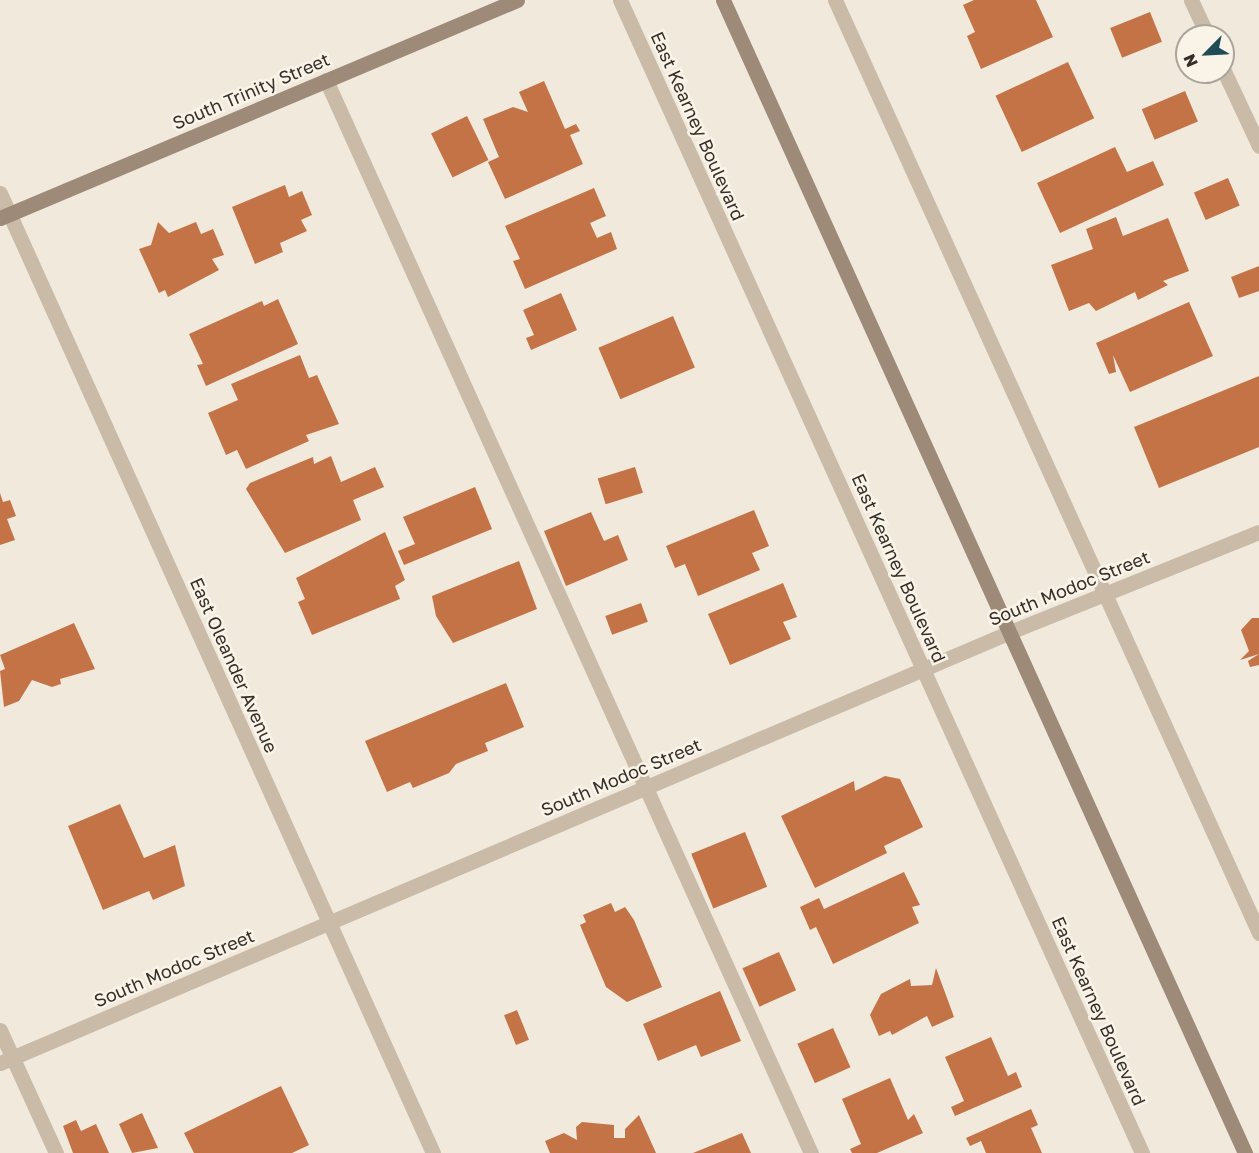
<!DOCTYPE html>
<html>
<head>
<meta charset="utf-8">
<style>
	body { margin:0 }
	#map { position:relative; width:1259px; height:1153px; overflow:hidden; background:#f1e9db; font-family:"Golos Text",sans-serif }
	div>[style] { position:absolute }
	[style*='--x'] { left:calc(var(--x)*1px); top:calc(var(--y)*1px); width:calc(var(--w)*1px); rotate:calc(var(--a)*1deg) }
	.building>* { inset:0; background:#c47347; transform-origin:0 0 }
	.lane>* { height:15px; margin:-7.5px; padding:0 7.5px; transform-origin:7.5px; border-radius:7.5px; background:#c9bba7 }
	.street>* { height:15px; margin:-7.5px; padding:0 7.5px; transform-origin:7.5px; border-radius:7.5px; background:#c9bba7 }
	.secondary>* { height:15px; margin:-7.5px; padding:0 7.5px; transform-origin:7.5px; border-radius:7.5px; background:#9d8a79 }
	span { translate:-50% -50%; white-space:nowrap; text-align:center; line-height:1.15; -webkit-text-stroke:5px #f9f3e8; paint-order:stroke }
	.street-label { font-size:18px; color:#362e28 }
	.north { position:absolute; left:1175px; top:24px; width:60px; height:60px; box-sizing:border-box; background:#f9f3e8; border:2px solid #aba49b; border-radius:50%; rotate:246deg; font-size:16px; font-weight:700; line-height:24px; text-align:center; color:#362e28 }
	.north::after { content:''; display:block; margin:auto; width:21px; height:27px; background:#1e4d57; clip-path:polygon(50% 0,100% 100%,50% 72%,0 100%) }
</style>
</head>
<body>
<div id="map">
	<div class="building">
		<i style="clip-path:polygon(974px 0,1036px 0,1053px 37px,981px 69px,967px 36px,975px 32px,963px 5px)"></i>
		<i style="left:1150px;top:12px;width:32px;height:43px;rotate:68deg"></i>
		<i style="left:1068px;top:62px;width:62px;height:80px;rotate:65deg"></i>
		<i style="clip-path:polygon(544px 81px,565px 129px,576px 124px,580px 131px,570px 135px,583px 164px,505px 199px,488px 162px,499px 157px,483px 119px,513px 107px,528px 112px,519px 92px)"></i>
		<i style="left:1185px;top:91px;width:33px;height:47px;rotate:67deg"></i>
		<i style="left:467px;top:116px;width:49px;height:40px;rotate:64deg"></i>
		<i style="clip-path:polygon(1115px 147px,1127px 172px,1153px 161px,1164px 185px,1060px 233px,1037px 183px)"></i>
		<i style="left:1228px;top:178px;width:30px;height:37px;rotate:67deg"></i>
		<i style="clip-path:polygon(285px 185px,289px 197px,302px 191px,312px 215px,301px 220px,307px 231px,280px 243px,283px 252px,255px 264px,232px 207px)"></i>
		<i style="clip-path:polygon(594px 188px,606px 216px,590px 223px,597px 238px,611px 232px,617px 249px,525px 289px,513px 261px,520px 259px,505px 226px)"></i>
		<i style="clip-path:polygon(1116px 217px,1123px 236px,1168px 218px,1189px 271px,1163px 281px,1168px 285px,1138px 300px,1135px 292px,1096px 311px,1089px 303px,1069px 311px,1051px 265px,1093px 249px,1086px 229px)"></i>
		<i style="clip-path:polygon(158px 222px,169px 233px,196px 222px,201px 234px,213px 229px,224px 255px,212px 259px,219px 270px,168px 297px,165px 290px,159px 293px,139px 249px,151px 245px)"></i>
		<i style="clip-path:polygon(1259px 266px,1259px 291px,1239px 298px,1231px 277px)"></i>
		<i style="clip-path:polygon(561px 293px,577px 330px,531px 350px,526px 338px,534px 335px,523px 310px)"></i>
		<i style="clip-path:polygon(278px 299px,298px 344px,206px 386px,197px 365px,203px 364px,189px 334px,262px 301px,264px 306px)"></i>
		<i style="clip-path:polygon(1189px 302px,1213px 356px,1130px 392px,1113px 355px,1116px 372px,1109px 374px,1096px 343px)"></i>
		<i style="left:673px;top:316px;width:56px;height:81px;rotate:67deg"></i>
		<i style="clip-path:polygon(300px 355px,309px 378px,317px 375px,339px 424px,306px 435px,309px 441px,246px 469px,237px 450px,226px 455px,208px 413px,238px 400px,231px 384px)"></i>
		<i style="clip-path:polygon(1259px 376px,1259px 447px,1159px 488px,1134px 427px)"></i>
		<i style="clip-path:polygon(331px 456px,341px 482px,375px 467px,384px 487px,353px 500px,361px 520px,285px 553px,246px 489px,250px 483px,313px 457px,314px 464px)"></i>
		<i style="left:635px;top:467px;width:27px;height:39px;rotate:73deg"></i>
		<i style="clip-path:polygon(475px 487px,492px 529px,404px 565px,398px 551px,415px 544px,403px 517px)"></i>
		<i style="clip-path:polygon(0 493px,3px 502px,10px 500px,16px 516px,7px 519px,15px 540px,0 545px)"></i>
		<i style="clip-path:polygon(754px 510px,769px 546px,752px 553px,760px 570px,698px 596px,685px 564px,675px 568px,666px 546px)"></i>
		<i style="clip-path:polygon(591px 512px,604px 541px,618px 535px,628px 560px,566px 586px,544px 531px)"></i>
		<i style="clip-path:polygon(385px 532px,405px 580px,395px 586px,400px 599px,312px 635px,298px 602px,305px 599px,296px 578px)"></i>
		<i style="clip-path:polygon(519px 561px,537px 609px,453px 643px,436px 616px,432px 596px)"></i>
		<i style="clip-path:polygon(783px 583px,797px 617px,783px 622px,791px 639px,730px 665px,708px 614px)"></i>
		<i style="left:641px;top:603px;width:20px;height:38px;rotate:70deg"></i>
		<i style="clip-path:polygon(1252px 618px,1259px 618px,1259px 654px,1240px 660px,1249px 651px,1241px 630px)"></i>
		<i style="clip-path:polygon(74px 623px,95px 669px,60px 679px,61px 684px,52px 687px,32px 680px,19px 701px,4px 707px,0 671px,5px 669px,0 655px)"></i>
		<i style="clip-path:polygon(1259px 654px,1259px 665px,1250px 667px,1248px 661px)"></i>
		<i style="clip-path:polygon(506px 683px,524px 727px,485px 743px,488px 751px,456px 764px,449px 773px,413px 788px,410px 782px,387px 792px,365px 741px)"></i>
		<i style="clip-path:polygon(885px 776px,900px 779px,923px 827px,884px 846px,887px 853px,815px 888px,781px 816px,854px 781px,855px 791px)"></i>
		<i style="clip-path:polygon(120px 804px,144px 858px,175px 845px,185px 886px,153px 900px,149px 891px,103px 910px,68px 826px)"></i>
		<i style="left:745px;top:832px;width:59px;height:58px;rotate:68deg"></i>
		<i style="clip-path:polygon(904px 872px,920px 905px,912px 907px,919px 923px,833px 964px,816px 927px,810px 930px,800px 907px,819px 898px,824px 909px)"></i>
		<i style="clip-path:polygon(611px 903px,615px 912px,625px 907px,634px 920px,662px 987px,627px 1002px,606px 987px,580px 925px,586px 922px,583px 915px)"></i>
		<i style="left:779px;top:952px;width:42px;height:40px;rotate:66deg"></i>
		<i style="clip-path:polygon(936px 968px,954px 1017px,932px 1027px,927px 1016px,892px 1035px,890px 1031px,879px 1036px,870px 1015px,881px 994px,910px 979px,911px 986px,932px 985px)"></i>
		<i style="clip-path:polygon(720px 991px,741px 1041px,701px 1057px,696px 1045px,658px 1061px,643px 1024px)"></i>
		<i style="left:517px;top:1010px;width:32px;height:14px;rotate:68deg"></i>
		<i style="left:833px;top:1028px;width:43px;height:39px;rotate:66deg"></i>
		<i style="clip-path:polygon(991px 1037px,1008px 1076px,1016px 1072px,1022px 1087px,955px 1116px,951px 1107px,964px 1101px,945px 1057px)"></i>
		<i style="clip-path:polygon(890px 1078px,908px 1120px,914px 1114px,923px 1133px,877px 1153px,852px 1153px,850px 1149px,861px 1144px,842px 1099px)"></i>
		<i style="clip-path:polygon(281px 1086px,309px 1145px,292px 1153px,194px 1153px,184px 1133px)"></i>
		<i style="clip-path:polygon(1031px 1109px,1038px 1125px,1031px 1128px,1042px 1153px,986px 1153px,981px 1141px,970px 1146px,966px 1138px)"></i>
		<i style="clip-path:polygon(142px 1113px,158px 1148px,132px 1153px,119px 1124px)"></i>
		<i style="clip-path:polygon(639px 1115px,656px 1153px,550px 1153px,545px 1141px,564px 1133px,577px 1140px,576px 1127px,582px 1122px,614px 1125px,614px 1138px,625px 1138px,625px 1129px)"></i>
		<i style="clip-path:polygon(76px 1120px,81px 1131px,96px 1124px,109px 1153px,73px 1153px,63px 1126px)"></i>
		<i style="clip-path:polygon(742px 1133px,751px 1153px,693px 1153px)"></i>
	</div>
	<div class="lane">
		<i style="--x:1191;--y:0;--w:40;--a:65"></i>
		<i style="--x:1223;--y:69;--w:85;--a:64.9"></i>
		<i style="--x:326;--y:80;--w:1178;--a:65.68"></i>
		<i style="--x:0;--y:1030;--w:135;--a:65.5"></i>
	</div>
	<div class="street">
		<i style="--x:620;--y:0;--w:1266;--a:65.64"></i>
		<i style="--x:835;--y:0;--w:1025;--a:65.56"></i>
		<i style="--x:0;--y:193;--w:1053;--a:65.72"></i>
		<i style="--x:0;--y:1063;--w:1098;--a:-23.11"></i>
		<i style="--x:1010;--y:632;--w:268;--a:-21.9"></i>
	</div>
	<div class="secondary">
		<i style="--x:723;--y:0;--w:1266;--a:65.64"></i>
		<i style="--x:0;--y:218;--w:561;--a:-22.86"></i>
	</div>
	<div class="street-label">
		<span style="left:251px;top:91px;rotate:-23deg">South Trinity Street</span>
		<span style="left:698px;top:126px;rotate:66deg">East Kearney Boulevard</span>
		<span style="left:899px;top:568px;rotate:66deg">East Kearney Boulevard</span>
		<span style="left:1069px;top:588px;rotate:-22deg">South Modoc Street</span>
		<span style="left:234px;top:665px;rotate:66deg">East Oleander Avenue</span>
		<span style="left:621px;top:777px;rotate:-23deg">South Modoc Street</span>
		<span style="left:174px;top:968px;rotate:-23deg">South Modoc Street</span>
		<span style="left:1099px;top:1011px;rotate:66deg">East Kearney Boulevard</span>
	</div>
	<div class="north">N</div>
</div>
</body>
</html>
